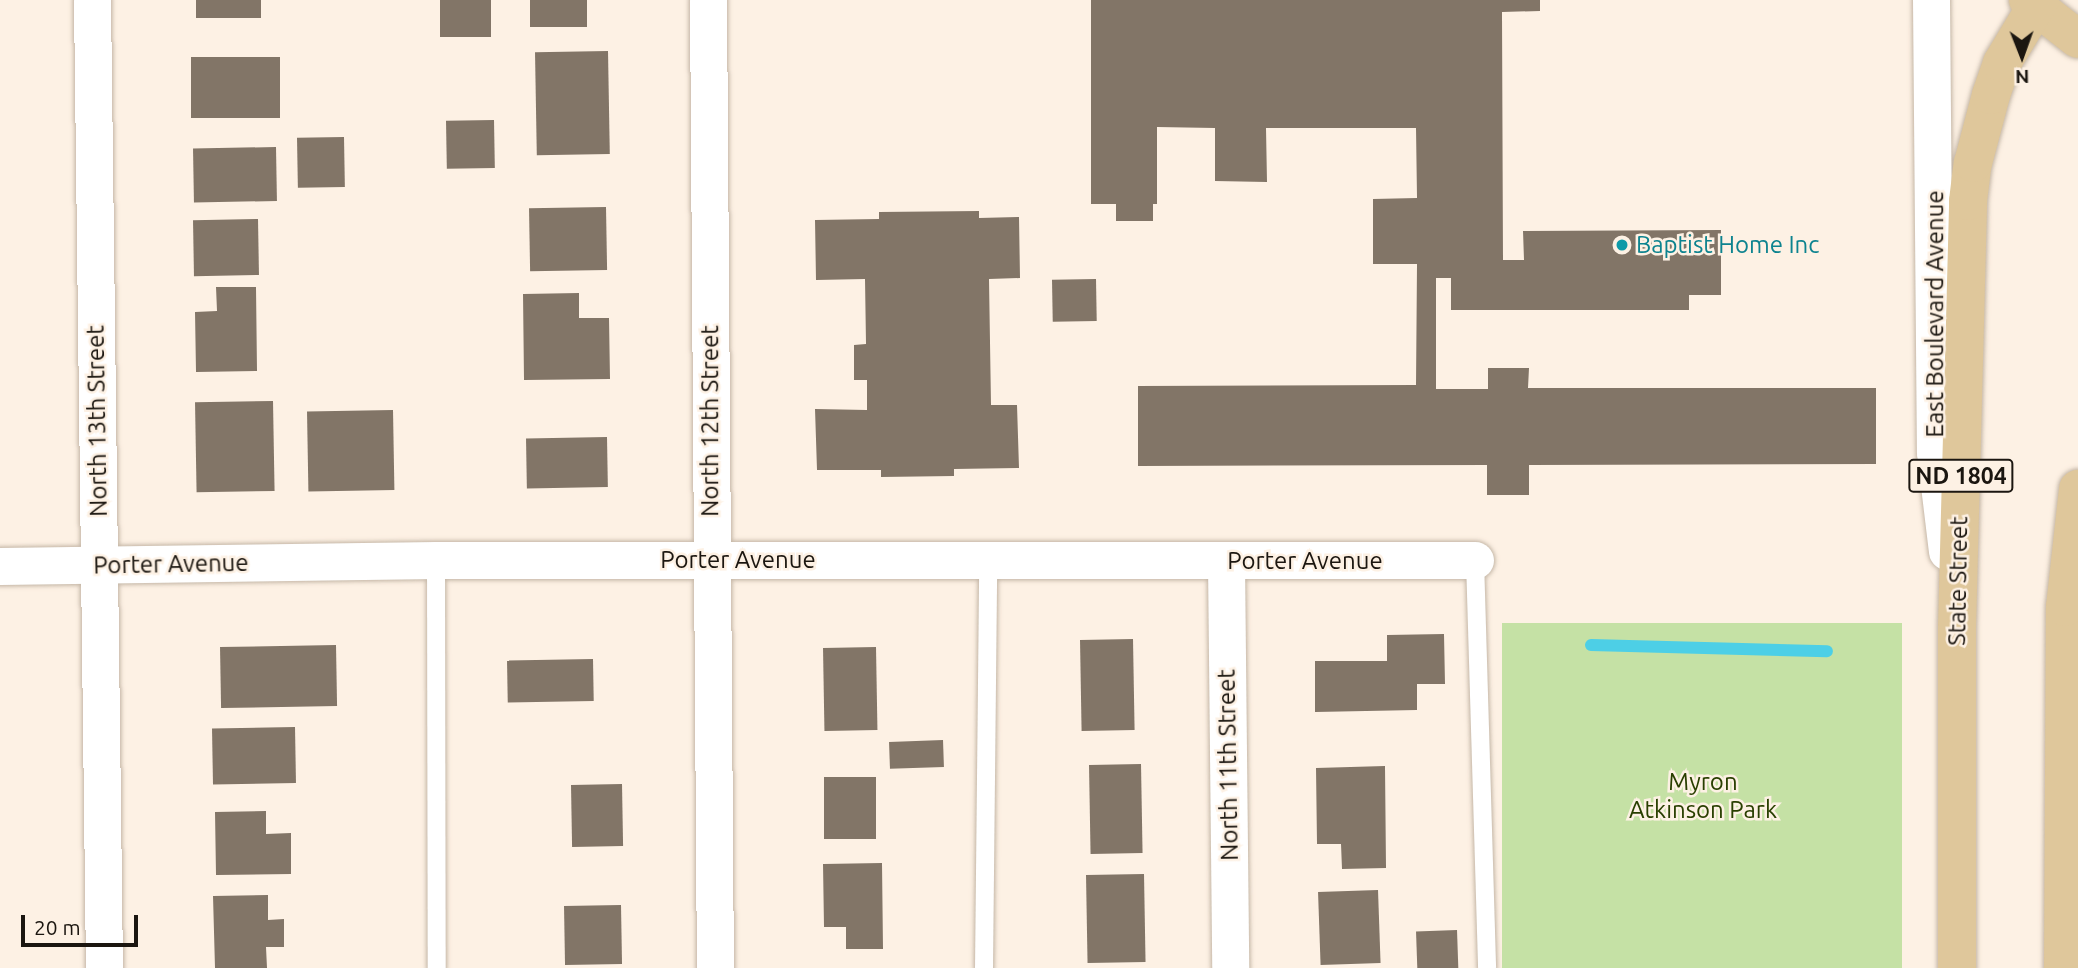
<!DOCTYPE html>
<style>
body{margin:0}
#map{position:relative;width:2078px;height:968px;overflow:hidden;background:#fdf1e4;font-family:Ubuntu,sans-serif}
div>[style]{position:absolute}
.green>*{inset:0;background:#c5e1a5;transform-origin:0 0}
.stream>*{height:12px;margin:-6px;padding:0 6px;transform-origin:6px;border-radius:6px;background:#4dcfe6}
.building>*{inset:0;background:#827567;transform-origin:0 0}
.roads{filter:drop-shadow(0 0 2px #c5b7a7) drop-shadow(0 0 2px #c5b7a7)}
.lane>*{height:18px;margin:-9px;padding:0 9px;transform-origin:9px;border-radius:9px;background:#fff}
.street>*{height:37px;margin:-18.5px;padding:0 18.5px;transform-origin:18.5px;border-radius:18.5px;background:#fff}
.primary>*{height:38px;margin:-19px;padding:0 19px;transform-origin:19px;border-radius:19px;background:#dfc79b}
.dots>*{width:19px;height:19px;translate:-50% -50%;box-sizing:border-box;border:4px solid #fdf1e4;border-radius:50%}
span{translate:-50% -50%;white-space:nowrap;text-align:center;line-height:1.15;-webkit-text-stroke:5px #fdf1e4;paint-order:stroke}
.shield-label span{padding:2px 5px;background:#fdf1e4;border:2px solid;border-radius:5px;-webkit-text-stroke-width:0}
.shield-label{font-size:23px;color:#1b1610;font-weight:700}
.culture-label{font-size:24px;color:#0d838f}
.left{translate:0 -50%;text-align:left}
.street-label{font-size:24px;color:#1b1610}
.park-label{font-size:24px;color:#293f00}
.north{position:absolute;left:1987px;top:21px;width:70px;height:70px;-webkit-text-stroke:5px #fdf1e4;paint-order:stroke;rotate:179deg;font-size:19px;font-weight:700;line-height:28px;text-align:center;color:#1b1610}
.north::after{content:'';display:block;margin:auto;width:24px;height:32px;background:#1b1610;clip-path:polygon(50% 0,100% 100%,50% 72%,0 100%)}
.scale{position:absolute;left:21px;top:915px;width:117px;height:32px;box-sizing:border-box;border:4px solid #1b1610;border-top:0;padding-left:9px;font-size:21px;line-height:24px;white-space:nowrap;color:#1b1610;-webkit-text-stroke:5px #fdf1e4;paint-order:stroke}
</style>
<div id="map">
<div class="green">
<div style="left:1902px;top:623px;width:345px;height:400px;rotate:90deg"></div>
</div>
<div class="stream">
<div style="left:1591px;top:645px;width:236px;rotate:1.5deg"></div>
</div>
<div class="building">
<div style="left:196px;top:0;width:65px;height:18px"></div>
<div style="left:440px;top:0;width:51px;height:37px"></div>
<div style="left:530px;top:0;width:57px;height:27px"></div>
<div style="clip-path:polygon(1091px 0,1540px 0,1540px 11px,1502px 12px,1503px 260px,1524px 260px,1523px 231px,1721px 230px,1721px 295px,1689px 295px,1689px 310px,1451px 310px,1451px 278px,1436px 278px,1436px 389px,1488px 389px,1488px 368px,1529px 368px,1528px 388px,1876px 388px,1876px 464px,1529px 465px,1529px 495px,1487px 495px,1487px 465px,1138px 466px,1138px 386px,1416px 385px,1417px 264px,1373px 264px,1373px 199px,1417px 198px,1416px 128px,1266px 128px,1267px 182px,1215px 181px,1215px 128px,1157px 127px,1157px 204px,1153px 204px,1153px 221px,1116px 221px,1116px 204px,1091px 204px)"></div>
<div style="left:608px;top:51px;width:103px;height:73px;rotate:89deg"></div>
<div style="left:191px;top:57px;width:89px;height:61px"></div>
<div style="left:494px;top:120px;width:48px;height:48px;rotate:89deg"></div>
<div style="left:344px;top:137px;width:50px;height:47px;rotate:89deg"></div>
<div style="left:276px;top:147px;width:54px;height:83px;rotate:89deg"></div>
<div style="left:606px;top:207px;width:63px;height:77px;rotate:89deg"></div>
<div style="clip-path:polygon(979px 211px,979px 218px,1019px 217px,1020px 278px,989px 279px,991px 405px,1017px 405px,1019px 468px,954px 469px,954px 476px,881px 477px,881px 470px,817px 470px,815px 409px,867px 410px,867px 380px,854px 380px,854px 345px,866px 344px,865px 279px,816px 280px,815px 220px,879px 219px,879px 212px)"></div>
<div style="left:258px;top:219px;width:56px;height:65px;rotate:89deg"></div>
<div style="left:1096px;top:279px;width:42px;height:44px;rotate:89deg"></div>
<div style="clip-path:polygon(216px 287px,256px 287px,257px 371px,196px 372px,195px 312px,217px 311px)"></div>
<div style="clip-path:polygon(579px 293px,579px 318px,609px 318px,610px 379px,524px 380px,523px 294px)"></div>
<div style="left:273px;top:401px;width:90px;height:78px;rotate:89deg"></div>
<div style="left:393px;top:410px;width:80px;height:86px;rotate:89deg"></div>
<div style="left:607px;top:437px;width:50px;height:81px;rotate:89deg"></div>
<div style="clip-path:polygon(1444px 634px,1445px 684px,1417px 684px,1417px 710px,1315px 712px,1315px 661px,1387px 661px,1387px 635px)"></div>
<div style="left:1133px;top:639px;width:91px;height:53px;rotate:89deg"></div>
<div style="left:336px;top:645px;width:61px;height:116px;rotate:89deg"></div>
<div style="left:876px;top:647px;width:83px;height:53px;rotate:89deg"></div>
<div style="left:593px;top:659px;width:42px;height:86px;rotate:89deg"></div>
<div style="left:295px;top:727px;width:56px;height:83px;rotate:89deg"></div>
<div style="left:943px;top:740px;width:27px;height:54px;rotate:88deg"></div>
<div style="left:1141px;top:764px;width:89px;height:52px;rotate:89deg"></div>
<div style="clip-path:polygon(1385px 766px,1386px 868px,1342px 869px,1341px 844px,1317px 844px,1316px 768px)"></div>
<div style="left:824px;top:777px;width:52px;height:62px"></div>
<div style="left:622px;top:784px;width:62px;height:51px;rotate:89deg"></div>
<div style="clip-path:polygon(266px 811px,266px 834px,291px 833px,291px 874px,216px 875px,215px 812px)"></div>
<div style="clip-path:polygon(882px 863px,883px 949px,846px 949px,846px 927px,824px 927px,823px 864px)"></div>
<div style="left:1144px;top:874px;width:88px;height:58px;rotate:89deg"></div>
<div style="left:1378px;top:890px;width:73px;height:60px;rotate:88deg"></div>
<div style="clip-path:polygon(268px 895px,268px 920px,284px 919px,284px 947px,266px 947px,267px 968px,215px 968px,213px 896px)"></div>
<div style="left:621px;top:905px;width:59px;height:57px;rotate:89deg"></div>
<div style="left:1457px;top:930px;width:38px;height:41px;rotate:88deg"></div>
</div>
<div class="roads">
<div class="lane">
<div style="left:436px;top:560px;width:408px;rotate:89.9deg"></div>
<div style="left:1475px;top:560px;width:408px;rotate:88.3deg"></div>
<div style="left:984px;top:968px;width:407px;rotate:-89.4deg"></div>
</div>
<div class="street">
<div style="left:92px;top:0;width:968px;rotate:89.29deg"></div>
<div style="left:708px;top:0;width:968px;rotate:89.59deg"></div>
<div style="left:1931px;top:0;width:452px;rotate:89.5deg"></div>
<div style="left:1935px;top:452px;width:100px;rotate:83.1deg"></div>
<div style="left:1226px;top:561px;width:407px;rotate:89.4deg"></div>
<div style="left:0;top:566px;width:436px;rotate:-0.8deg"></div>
<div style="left:436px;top:560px;width:1039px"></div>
</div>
<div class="primary">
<div style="left:2028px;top:0;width:63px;rotate:38deg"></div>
<div style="left:1957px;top:968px;width:341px;rotate:-90deg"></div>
<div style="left:1957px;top:627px;width:426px;rotate:-88.5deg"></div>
<div style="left:1968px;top:201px;width:38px;rotate:-83deg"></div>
<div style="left:1973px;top:163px;width:70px;rotate:-75.2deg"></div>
<div style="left:1991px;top:95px;width:34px;rotate:-71deg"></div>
<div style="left:2002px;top:63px;width:74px;rotate:-58.9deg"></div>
<div style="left:2063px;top:968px;width:361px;rotate:-89.7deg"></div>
<div style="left:2065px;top:607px;width:119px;rotate:-83.7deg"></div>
</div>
</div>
<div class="dots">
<div style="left:1622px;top:245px;background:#0f9aa8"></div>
</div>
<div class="shield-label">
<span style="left:1961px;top:476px">ND 1804</span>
</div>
<div class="culture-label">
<span class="left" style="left:1636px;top:245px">Baptist Home Inc</span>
</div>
<div class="street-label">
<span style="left:1935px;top:314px;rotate:-90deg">East Boulevard Avenue</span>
<span style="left:97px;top:421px;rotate:-91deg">North 13th Street</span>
<span style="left:710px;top:421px;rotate:-90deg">North 12th Street</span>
<span style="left:738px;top:560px">Porter Avenue</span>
<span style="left:1305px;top:561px">Porter Avenue</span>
<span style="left:171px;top:564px;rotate:-1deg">Porter Avenue</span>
<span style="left:1958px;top:581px;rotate:-89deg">State Street</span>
<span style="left:1228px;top:765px;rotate:-91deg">North 11th Street</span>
</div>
<div class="park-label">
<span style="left:1703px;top:796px">Myron<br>Atkinson Park</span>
</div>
<div class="north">N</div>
<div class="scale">20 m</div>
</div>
